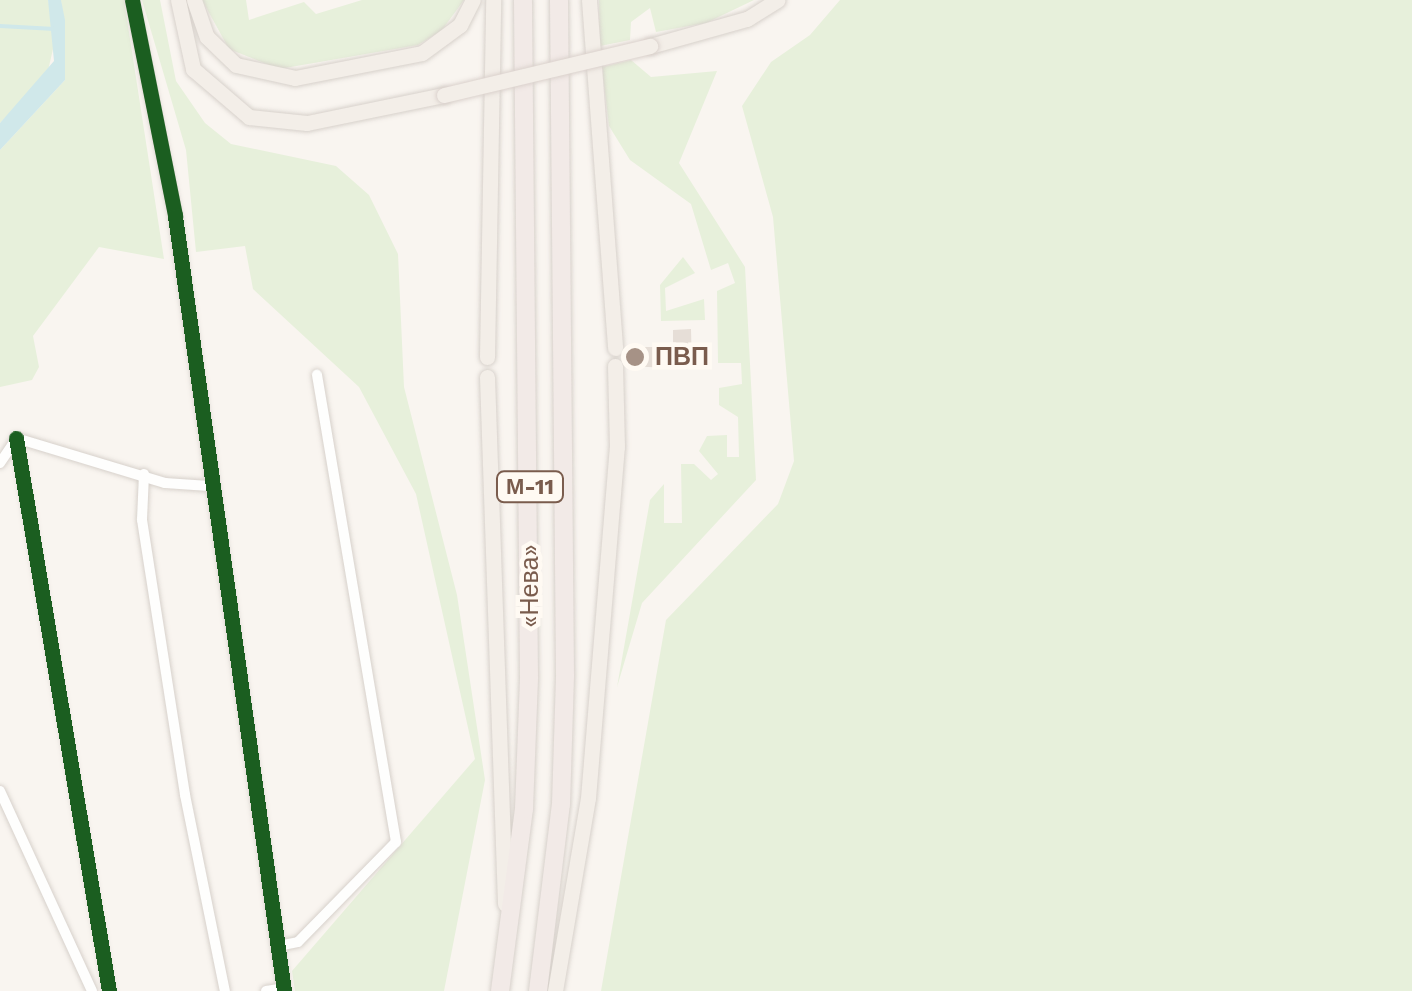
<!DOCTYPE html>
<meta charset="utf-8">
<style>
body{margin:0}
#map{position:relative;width:1412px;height:991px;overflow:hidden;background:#f9f5f0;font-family:"Work Sans",sans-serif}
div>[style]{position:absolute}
.green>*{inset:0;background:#e7f0db}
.water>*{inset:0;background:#d0e8ea}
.stream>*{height:4px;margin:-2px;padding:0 2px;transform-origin:2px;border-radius:2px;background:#d0e8ea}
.building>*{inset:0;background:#e6ded7}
.roads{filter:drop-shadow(0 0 2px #d7d1cb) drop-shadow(0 0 2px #d7d1cb)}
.minor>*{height:10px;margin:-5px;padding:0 5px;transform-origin:5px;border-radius:5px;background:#fefefd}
.tertiary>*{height:12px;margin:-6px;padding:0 6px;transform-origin:6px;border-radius:6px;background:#fefefd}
.primary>*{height:15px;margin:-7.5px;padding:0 7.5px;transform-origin:7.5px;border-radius:7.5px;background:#f3eee8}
.motorway>*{height:18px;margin:-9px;padding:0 9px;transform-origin:9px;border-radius:9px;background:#f2eae7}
.bridges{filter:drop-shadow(0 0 2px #dad1cc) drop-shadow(0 0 2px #dad1cc)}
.primary-bridge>*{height:15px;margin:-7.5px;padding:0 7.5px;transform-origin:7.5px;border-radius:7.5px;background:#f3eee8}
.cycleway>*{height:15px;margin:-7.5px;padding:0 7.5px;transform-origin:7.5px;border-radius:7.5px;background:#1b5e20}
.dots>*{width:28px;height:28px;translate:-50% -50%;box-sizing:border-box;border:5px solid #fffaf3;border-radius:50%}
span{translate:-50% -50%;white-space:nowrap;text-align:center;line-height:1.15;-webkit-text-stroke:9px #fffaf3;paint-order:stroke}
.shield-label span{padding:2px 8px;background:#fffaf3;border:2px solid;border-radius:8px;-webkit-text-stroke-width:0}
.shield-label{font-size:22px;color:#7a5c4d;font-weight:700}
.poi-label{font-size:25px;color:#7a5c4d;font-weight:700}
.left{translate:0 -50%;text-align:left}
.street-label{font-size:25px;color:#7a5c4d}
</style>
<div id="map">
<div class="green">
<div style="clip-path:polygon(0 0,48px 0,56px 36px,47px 75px,0 123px)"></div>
<div style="clip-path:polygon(61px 0,124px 0,164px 259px,99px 247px,33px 336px,39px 367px,32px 380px,0 387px,0 150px,65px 80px)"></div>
<div style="clip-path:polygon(142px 0,160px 0,176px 81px,205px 123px,231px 144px,336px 166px,369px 195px,398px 254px,404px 387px,457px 595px,485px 780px,444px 991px,295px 991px,292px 971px,475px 759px,416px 494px,359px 387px,253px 289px,245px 246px,196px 252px,186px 150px)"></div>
<div style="clip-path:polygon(202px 0,246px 0,249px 20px,304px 2px,316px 14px,362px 0,464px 0,442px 30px,418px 45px,279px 69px,229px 49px)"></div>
<div style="clip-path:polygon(599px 0,754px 0,706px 23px,656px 32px,650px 8px,631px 22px,630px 40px,600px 46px)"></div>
<div style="clip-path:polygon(840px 0,1412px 0,1412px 991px,601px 991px,666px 620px,778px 504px,794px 461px,773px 217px,742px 106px,771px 62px,810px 35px)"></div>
<div style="clip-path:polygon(631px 60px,651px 77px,717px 71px,679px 163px,745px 267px,756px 480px,642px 603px,617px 687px,650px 500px,664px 484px,664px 523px,682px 523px,681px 464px,694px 464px,711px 480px,718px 474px,699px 451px,707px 436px,727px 435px,727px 457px,739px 457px,738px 417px,719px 405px,719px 388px,742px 384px,741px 363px,718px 363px,717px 291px,735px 283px,728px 263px,711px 270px,691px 204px,630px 160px,609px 126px,602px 67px)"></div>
<div style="clip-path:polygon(683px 257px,695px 273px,665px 288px,666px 311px,704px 299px,705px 320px,661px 321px,660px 285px)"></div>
</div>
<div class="water">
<div style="clip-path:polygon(48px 0,61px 0,65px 20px,65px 80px,0 150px,0 123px,54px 61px)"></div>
</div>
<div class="stream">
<div style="left:0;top:26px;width:55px;rotate:3.1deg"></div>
</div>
<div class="building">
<div style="clip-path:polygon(691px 329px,692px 369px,626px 366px,622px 357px,626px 347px,673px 347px,673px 330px)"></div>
</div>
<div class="roads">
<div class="minor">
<div style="left:16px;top:438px;width:561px;rotate:80.45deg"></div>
<div style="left:16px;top:438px;width:156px;rotate:16.8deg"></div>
<div style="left:165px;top:483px;width:44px;rotate:3.9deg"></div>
<div style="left:0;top:463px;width:29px;rotate:-56deg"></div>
<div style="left:144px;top:474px;width:46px;rotate:92.5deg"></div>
<div style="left:142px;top:520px;width:278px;rotate:81.1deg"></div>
<div style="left:185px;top:795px;width:200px;rotate:78.5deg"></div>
<div style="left:0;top:791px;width:220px;rotate:65.3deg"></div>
<div style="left:278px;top:946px;width:20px;rotate:-11deg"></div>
<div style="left:298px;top:942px;width:140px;rotate:-45.6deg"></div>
<div style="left:396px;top:842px;width:474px;rotate:-99.6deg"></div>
<div style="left:266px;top:991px;width:18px;rotate:-9deg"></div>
</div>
<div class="tertiary">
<div style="left:132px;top:0;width:220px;rotate:78.7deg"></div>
<div style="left:175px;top:216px;width:783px;rotate:81.99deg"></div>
</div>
<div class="primary">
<div style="left:178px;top:0;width:71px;rotate:77.7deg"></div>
<div style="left:193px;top:69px;width:74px;rotate:40.6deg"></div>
<div style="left:249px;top:117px;width:58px;rotate:5.9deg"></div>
<div style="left:307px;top:123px;width:140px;rotate:-11.6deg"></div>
<div style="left:194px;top:0;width:39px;rotate:71deg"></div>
<div style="left:207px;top:37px;width:40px;rotate:44deg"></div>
<div style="left:236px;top:65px;width:60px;rotate:12.4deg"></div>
<div style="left:295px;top:78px;width:129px;rotate:-11.1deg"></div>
<div style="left:422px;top:53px;width:47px;rotate:-36.4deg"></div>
<div style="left:460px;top:25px;width:28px;rotate:-63deg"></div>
<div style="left:589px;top:0;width:349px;rotate:85.7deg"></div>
<div style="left:650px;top:46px;width:101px;rotate:-15.6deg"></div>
<div style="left:747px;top:19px;width:36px;rotate:-32deg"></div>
<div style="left:487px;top:357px;width:357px;rotate:-89deg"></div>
<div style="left:487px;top:377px;width:527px;rotate:88.04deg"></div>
<div style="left:555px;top:991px;width:196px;rotate:-80.3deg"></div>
<div style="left:588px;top:798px;width:352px;rotate:-85.3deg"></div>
<div style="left:617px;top:447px;width:81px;rotate:-91.4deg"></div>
</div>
<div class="motorway">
<div style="left:500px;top:991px;width:184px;rotate:-82.5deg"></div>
<div style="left:524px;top:809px;width:132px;rotate:-87.8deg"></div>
<div style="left:529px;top:677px;width:677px;rotate:-90.51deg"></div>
<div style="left:538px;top:991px;width:188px;rotate:-83deg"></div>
<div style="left:561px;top:804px;width:129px;rotate:-88.2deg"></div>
<div style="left:565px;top:675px;width:675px;rotate:-90.51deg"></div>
</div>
</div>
<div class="bridges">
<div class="primary-bridge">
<div style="left:444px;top:95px;width:212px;rotate:-13.4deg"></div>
</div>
</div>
<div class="cycleway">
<div style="left:132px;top:0;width:220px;rotate:78.7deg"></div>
<div style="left:175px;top:216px;width:783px;rotate:81.99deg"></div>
<div style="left:16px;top:438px;width:561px;rotate:80.45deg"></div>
</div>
<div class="dots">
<div style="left:635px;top:357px;background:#a69286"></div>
</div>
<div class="shield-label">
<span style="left:530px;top:487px">М-11</span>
</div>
<div class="poi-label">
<span class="left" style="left:655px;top:357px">ПВП</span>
</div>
<div class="street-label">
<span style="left:530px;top:586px;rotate:-90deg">«Нева»</span>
</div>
</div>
